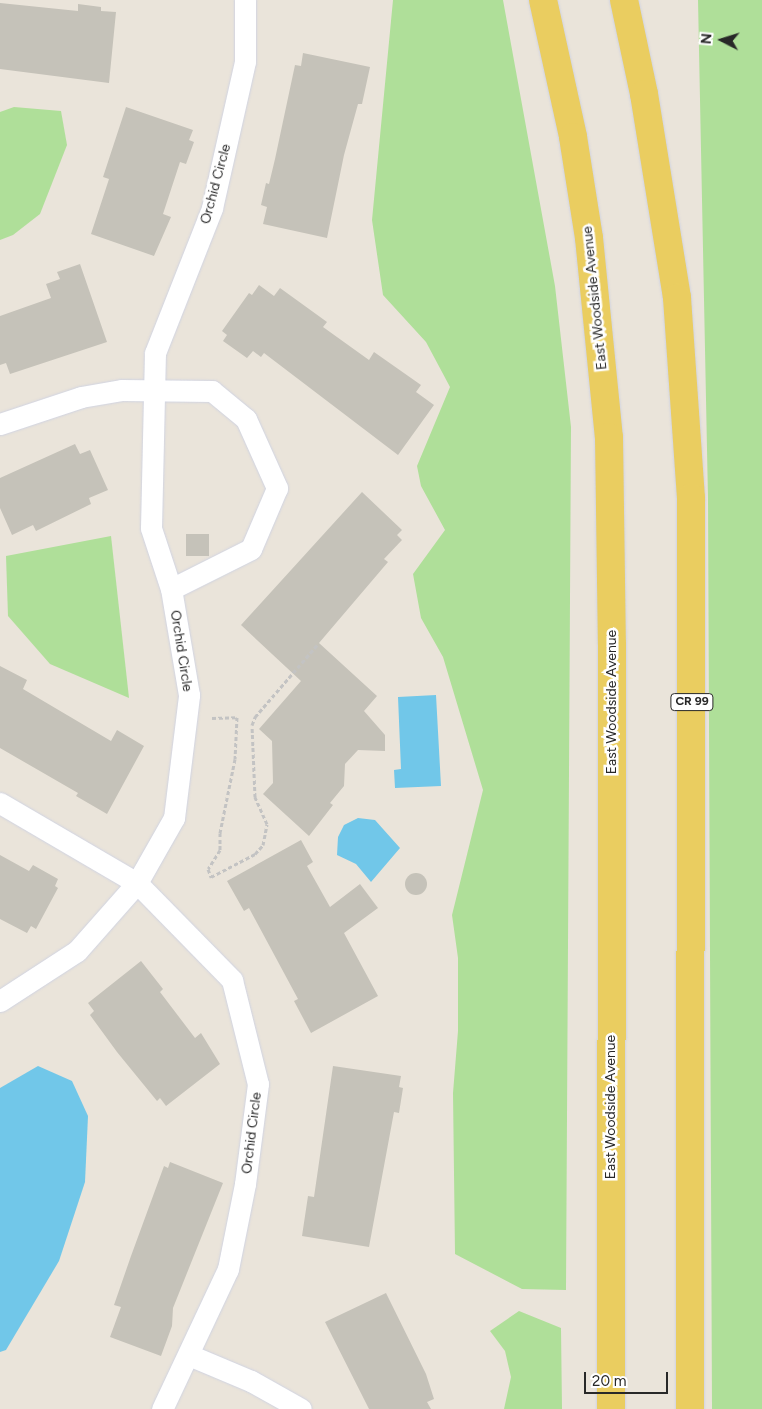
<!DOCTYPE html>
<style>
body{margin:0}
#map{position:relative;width:762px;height:1409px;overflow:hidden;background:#eae4da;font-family:Figtree,sans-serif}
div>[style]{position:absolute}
.green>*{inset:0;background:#afdf99}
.water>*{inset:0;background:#71c7e9}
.building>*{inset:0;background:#c5c2b9;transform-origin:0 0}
.round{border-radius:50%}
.path>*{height:3px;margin-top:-1.5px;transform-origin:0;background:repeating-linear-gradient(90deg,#c3c3c3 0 4px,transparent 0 6.5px)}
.roads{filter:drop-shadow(0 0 1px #d0d3e1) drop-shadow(0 0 1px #d0d3e1)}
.street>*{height:21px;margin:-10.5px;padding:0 10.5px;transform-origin:10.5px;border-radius:10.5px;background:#fff}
.primary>*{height:28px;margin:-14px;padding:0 14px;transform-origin:14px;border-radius:14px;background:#eacd60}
span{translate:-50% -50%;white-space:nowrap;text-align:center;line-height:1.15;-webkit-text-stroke:5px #fff;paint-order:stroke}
.shield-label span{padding:1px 4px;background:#fff;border:1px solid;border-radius:4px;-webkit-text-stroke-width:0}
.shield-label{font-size:12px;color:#282828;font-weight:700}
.street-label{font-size:14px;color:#282828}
.north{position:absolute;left:697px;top:15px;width:50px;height:50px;-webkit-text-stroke:4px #fff;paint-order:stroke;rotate:275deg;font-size:14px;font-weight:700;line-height:20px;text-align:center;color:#282828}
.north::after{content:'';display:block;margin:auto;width:18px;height:22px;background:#282828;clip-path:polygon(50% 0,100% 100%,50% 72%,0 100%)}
.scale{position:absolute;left:584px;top:1372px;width:84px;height:22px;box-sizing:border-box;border:2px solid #282828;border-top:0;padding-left:6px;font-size:15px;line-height:18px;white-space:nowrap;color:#282828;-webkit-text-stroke:4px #fff;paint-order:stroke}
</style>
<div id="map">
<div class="green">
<div style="clip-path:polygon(393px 0,503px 0,555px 286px,571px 427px,566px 1290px,522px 1289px,455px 1254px,453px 1093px,458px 1031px,458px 958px,452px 915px,483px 790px,443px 657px,421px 618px,413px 574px,445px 530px,421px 486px,417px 466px,450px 387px,426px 342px,383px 295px,372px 220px)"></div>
<div style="clip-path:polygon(698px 0,762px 0,762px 1409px,712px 1409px,708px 499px)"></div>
<div style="clip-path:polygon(14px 107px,61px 111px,67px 145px,40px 214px,13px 235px,0 240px,0 112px)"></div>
<div style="clip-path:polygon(111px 536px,129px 698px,50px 664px,8px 616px,6px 556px)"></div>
<div style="clip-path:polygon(519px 1311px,561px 1328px,562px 1409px,504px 1409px,511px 1377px,505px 1351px,490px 1331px)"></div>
</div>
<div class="water">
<div style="clip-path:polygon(436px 695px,441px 786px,395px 788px,394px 770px,401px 769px,398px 697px)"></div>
<div style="clip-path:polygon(358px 818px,375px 820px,400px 848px,371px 882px,356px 864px,337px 855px,338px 837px,344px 825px)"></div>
<div style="clip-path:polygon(38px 1066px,72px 1081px,88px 1116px,85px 1182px,59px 1261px,6px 1350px,0 1352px,0 1088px)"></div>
</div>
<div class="building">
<div style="clip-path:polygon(0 3px,78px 11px,78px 4px,101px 7px,101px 11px,116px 12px,109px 83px,0 69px)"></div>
<div style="clip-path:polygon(303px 53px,370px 67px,362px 104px,358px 104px,344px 155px,327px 238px,263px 224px,267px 207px,261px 205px,266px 183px,269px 184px,275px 159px,295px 65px,301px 66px)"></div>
<div style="clip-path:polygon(126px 107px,193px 130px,189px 140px,194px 142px,186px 164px,180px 162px,163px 214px,171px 217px,154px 256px,91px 234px,109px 179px,103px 177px)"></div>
<div style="clip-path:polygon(80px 264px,107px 342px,10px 374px,6px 363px,0 365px,0 316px,51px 298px,46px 284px,60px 279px,57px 272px)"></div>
<div style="clip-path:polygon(259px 285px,274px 296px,280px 288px,327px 322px,323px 327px,369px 360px,374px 352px,421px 385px,416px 392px,434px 405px,398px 455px,264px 353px,261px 357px,253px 351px,247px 358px,223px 341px,227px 335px,222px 331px,249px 293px,252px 295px)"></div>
<div style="clip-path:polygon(75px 444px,80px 454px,90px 450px,108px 490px,89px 498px,91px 504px,36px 531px,33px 525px,12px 535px,0 508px,0 478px)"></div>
<div style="clip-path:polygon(362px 492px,402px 530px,397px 535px,402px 540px,384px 559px,388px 562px,319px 643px,377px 696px,364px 711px,385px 735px,385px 751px,358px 750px,345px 764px,344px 786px,330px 803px,333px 805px,309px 836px,263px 794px,273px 783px,272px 741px,259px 729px,301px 681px,241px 625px)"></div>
<div style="left:209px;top:534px;width:22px;height:23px;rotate:90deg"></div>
<div style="clip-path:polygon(0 666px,27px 680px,23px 689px,111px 741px,117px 730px,144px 746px,107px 814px,76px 796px,78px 793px,0 748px)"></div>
<div style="clip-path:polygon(301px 840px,313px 862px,307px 866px,330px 907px,360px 884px,378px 908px,344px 933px,378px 996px,311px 1033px,294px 1001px,298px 999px,249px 908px,244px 911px,227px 881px)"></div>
<div style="clip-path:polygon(0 855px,29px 871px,33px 865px,58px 879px,55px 886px,58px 888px,36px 929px,31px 926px,27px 933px,0 919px)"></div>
<div class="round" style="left:405px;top:873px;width:22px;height:22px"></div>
<div style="clip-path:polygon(141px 961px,163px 989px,160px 992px,195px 1038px,201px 1033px,220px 1064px,166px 1106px,160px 1098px,157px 1101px,117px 1052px,90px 1015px,94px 1011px,88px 1003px)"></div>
<div style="clip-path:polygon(333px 1066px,401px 1076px,399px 1087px,403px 1088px,399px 1113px,394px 1112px,369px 1247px,302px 1236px,308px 1196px,314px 1197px)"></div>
<div style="clip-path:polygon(170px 1162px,223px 1183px,173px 1308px,172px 1326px,161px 1356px,110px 1337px,121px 1307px,114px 1305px,131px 1256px,164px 1166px,168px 1168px)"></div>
<div style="clip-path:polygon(386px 1293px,426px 1374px,434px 1399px,427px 1402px,431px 1409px,369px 1409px,325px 1322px)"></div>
</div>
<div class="path">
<div style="left:212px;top:718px;width:25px;rotate:-2deg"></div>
<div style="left:237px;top:717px;width:42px;rotate:92.7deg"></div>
<div style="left:235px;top:759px;width:76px;rotate:101.5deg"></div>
<div style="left:220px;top:833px;width:17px;rotate:90deg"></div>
<div style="left:220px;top:850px;width:22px;rotate:122deg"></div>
<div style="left:208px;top:869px;width:9px;rotate:69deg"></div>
<div style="left:211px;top:877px;width:50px;rotate:-27.6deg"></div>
<div style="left:255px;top:854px;width:12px;rotate:-48deg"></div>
<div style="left:263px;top:845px;width:21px;rotate:-79deg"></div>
<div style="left:267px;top:824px;width:30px;rotate:-114deg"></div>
<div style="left:255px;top:797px;width:72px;rotate:-92.4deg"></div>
<div style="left:252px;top:725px;width:9px;rotate:-69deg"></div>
<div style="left:255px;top:717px;width:96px;rotate:-49.2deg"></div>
</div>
<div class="roads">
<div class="street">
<div style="left:0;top:424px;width:85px;rotate:-18.4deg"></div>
<div style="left:81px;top:397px;width:42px;rotate:-9.7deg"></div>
<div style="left:122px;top:390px;width:90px;rotate:0.6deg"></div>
<div style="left:212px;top:391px;width:44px;rotate:39.5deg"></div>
<div style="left:246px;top:419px;width:76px;rotate:65.8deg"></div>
<div style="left:277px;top:488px;width:66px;rotate:113.1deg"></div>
<div style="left:251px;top:549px;width:89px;rotate:153.4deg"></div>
<div style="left:0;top:803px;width:159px;rotate:30.3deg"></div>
<div style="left:137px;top:883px;width:136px;rotate:45.6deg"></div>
<div style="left:232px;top:980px;width:107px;rotate:76deg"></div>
<div style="left:258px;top:1084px;width:101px;rotate:97.4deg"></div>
<div style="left:245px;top:1184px;width:87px;rotate:101.3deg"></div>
<div style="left:228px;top:1269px;width:155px;rotate:115.2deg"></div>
<div style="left:0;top:1001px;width:92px;rotate:-33deg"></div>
<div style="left:77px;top:951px;width:91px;rotate:-48.6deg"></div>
<div style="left:137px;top:883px;width:75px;rotate:-60.4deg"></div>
<div style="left:174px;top:818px;width:124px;rotate:-83deg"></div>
<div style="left:189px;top:695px;width:108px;rotate:-99.6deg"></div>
<div style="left:171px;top:589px;width:64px;rotate:-108.2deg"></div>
<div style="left:151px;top:528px;width:175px;rotate:-88.7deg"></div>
<div style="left:155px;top:353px;width:156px;rotate:-68.5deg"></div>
<div style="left:212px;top:208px;width:151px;rotate:-77.3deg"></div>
<div style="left:245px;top:61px;width:61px;rotate:-90deg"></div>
<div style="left:189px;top:1355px;width:67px;rotate:22.8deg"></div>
<div style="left:251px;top:1381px;width:57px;rotate:29.2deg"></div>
</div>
<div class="primary">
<div style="left:543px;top:0;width:140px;rotate:77.6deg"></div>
<div style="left:573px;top:137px;width:102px;rotate:81deg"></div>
<div style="left:589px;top:238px;width:200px;rotate:84.3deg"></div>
<div style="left:609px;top:437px;width:207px;rotate:89.2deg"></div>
<div style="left:612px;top:644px;width:765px;rotate:90.07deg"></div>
<div style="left:624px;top:0;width:96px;rotate:78deg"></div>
<div style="left:644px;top:94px;width:207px;rotate:80.8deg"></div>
<div style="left:677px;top:298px;width:200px;rotate:86deg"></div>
<div style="left:691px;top:498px;width:911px;rotate:90.06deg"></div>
</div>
</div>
<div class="shield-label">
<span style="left:692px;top:702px">CR 99</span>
</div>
<div class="street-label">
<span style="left:216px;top:184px;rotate:-75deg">Orchid Circle</span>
<span style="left:595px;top:298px;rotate:-96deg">East Woodside Avenue</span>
<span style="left:181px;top:651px;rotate:81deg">Orchid Circle</span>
<span style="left:612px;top:702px;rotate:-90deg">East Woodside Avenue</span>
<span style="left:611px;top:1107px;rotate:-90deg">East Woodside Avenue</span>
<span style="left:252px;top:1133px;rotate:-83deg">Orchid Circle</span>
</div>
<div class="north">N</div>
<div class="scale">20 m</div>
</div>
